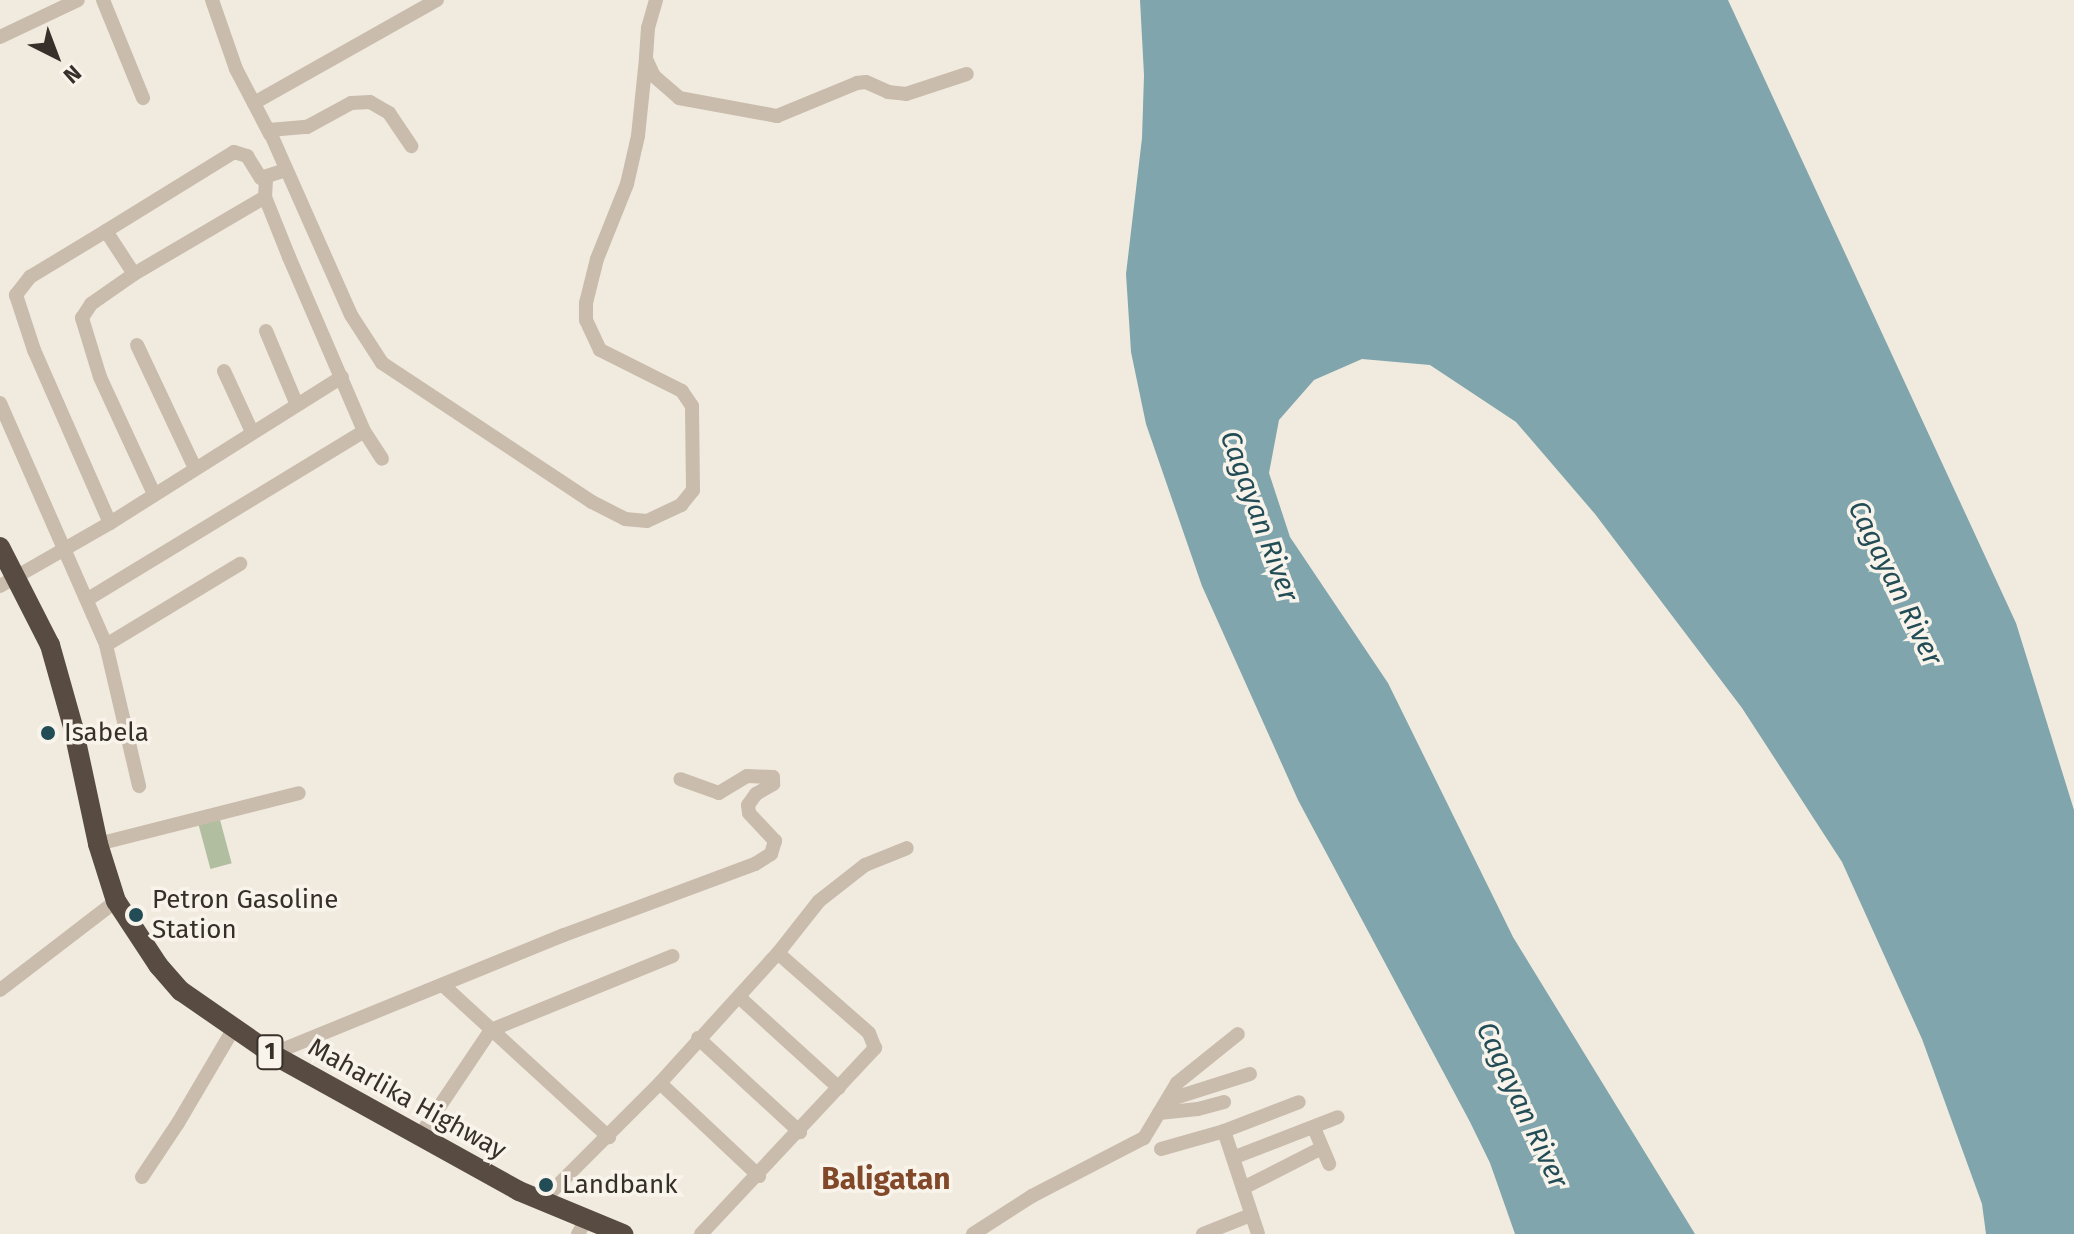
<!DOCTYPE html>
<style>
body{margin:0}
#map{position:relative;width:2074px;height:1234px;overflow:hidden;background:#f1ebdf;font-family:"Fira Sans",sans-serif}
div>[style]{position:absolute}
.green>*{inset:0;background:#b1bfa0;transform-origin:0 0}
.water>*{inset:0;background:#80a5ac}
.minor>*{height:14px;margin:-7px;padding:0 7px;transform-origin:7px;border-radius:7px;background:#c9bcac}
.highway>*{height:20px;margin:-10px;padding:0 10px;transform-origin:10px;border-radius:10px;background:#574b42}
.dots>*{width:22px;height:22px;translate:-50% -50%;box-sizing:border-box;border:4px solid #f9f4eb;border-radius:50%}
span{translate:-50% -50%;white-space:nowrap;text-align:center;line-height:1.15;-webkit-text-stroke:7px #f9f4eb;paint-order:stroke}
.shield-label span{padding:2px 6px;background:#f9f4eb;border:2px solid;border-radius:6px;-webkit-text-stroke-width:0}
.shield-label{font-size:24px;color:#37302a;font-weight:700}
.poi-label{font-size:26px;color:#37302a}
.left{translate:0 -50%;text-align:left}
.street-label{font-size:26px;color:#37302a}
.water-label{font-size:28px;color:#224c56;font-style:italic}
.quarter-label{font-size:30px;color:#814829;font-weight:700}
.north{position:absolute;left:16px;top:16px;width:80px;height:80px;-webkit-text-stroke:6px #f9f4eb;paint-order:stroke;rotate:138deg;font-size:22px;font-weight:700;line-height:32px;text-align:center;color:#37302a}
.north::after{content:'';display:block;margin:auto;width:28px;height:36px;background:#37302a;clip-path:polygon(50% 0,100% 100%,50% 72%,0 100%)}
</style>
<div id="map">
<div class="green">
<div style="left:219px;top:816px;width:49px;height:22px;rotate:75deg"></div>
</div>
<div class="water">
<div style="clip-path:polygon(1140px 0,1728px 0,2016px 623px,2074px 810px,2074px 1234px,1986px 1234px,1982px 1204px,1922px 1039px,1842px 862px,1742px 708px,1595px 514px,1516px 422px,1430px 365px,1362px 359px,1314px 380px,1279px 420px,1269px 473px,1290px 537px,1388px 683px,1513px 937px,1695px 1234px,1515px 1234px,1490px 1163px,1470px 1122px,1298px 800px,1202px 586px,1146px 424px,1131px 352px,1126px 274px,1142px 138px,1144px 75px)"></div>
</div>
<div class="minor">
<div style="left:103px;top:0;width:106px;rotate:67.8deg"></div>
<div style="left:212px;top:0;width:73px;rotate:70.8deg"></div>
<div style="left:236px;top:69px;width:73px;rotate:62.4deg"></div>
<div style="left:270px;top:134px;width:4px;rotate:-104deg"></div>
<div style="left:269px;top:130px;width:38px;rotate:-5deg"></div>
<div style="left:307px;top:127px;width:50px;rotate:-28.6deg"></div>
<div style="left:351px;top:103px;width:19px;rotate:-3deg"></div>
<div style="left:370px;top:102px;width:22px;rotate:30deg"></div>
<div style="left:389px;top:113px;width:40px;rotate:56deg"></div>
<div style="left:656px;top:0;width:29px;rotate:106deg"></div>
<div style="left:648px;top:28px;width:31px;rotate:94deg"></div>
<div style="left:646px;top:59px;width:19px;rotate:65deg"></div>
<div style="left:654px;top:76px;width:33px;rotate:41deg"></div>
<div style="left:679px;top:98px;width:100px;rotate:10.4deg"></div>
<div style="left:777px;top:116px;width:87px;rotate:-22.4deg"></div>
<div style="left:857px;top:83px;width:9px;rotate:-6deg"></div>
<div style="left:866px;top:82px;width:24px;rotate:24deg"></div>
<div style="left:888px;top:92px;width:18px;rotate:6deg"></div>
<div style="left:906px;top:94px;width:64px;rotate:-18.2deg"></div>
<div style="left:0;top:37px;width:86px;rotate:-25.4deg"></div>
<div style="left:254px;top:103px;width:210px;rotate:-29.4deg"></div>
<div style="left:269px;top:130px;width:202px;rotate:66.1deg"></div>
<div style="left:351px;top:315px;width:57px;rotate:57.1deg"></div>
<div style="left:382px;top:363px;width:252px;rotate:33.5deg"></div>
<div style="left:592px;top:502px;width:37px;rotate:27deg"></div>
<div style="left:625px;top:519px;width:22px;rotate:5deg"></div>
<div style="left:647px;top:521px;width:38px;rotate:-25deg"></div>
<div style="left:681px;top:505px;width:19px;rotate:-51deg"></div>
<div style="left:693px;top:490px;width:84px;rotate:-90.7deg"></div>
<div style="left:692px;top:406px;width:18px;rotate:-124deg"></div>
<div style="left:682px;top:391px;width:92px;rotate:-153.4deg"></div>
<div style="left:600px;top:350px;width:33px;rotate:-115deg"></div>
<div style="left:586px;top:320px;width:17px;rotate:-90deg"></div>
<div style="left:586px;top:303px;width:45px;rotate:-76deg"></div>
<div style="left:597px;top:259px;width:81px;rotate:-68.2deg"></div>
<div style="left:627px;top:184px;width:49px;rotate:-77.1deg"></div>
<div style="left:638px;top:136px;width:77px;rotate:-84.1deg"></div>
<div style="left:266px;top:179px;width:18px;rotate:93deg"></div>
<div style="left:265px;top:197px;width:65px;rotate:68.2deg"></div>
<div style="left:289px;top:257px;width:189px;rotate:66.7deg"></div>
<div style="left:364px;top:431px;width:33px;rotate:57deg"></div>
<div style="left:106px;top:231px;width:89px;rotate:148.8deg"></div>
<div style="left:30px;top:277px;width:23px;rotate:128deg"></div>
<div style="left:16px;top:295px;width:58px;rotate:71.9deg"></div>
<div style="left:34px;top:350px;width:189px;rotate:66.3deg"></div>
<div style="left:134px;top:274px;width:152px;rotate:-30.4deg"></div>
<div style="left:266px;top:331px;width:80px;rotate:67.3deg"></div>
<div style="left:137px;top:345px;width:136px;rotate:64.8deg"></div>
<div style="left:224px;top:371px;width:67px;rotate:65.3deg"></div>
<div style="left:0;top:403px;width:264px;rotate:66.3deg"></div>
<div style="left:106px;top:645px;width:145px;rotate:76.8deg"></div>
<div style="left:154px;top:494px;width:129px;rotate:-114.8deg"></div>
<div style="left:100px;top:377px;width:62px;rotate:-107deg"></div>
<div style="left:82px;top:318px;width:17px;rotate:-57deg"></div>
<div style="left:91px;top:304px;width:52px;rotate:-34.9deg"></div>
<div style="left:134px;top:274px;width:51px;rotate:-123.1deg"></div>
<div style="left:106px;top:231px;width:150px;rotate:-31.7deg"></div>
<div style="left:234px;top:152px;width:14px;rotate:17deg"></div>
<div style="left:247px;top:156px;width:26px;rotate:58deg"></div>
<div style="left:261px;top:178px;width:25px;rotate:-18deg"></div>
<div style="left:0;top:586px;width:127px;rotate:-29.8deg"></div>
<div style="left:110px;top:523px;width:274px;rotate:-32.2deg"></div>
<div style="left:88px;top:599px;width:323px;rotate:-31.3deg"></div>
<div style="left:106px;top:645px;width:157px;rotate:-31.2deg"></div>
<div style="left:98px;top:844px;width:207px;rotate:-14.2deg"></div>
<div style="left:444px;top:986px;width:224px;rotate:42.5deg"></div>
<div style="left:0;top:990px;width:146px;rotate:-37.5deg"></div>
<div style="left:739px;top:997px;width:135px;rotate:42.3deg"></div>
<div style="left:698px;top:1038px;width:139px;rotate:42.7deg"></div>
<div style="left:272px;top:1054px;width:315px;rotate:-22.2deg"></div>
<div style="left:564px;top:935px;width:204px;rotate:-20.4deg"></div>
<div style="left:755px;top:864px;width:19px;rotate:-32deg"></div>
<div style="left:771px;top:854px;width:14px;rotate:-73deg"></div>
<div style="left:775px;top:841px;width:38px;rotate:-133deg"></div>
<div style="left:749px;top:813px;width:8px;rotate:-97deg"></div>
<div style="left:748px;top:805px;width:14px;rotate:-54deg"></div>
<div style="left:756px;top:794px;width:20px;rotate:-30deg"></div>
<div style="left:773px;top:784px;width:7px;rotate:-90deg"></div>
<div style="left:773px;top:777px;width:26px;rotate:-178deg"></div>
<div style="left:747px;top:776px;width:33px;rotate:149deg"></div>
<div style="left:719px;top:793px;width:41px;rotate:-160.3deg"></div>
<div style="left:660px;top:1083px;width:136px;rotate:43.2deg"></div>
<div style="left:1168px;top:1100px;width:86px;rotate:-17.6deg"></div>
<div style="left:1159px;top:1113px;width:39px;rotate:-6deg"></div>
<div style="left:1198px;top:1109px;width:27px;rotate:-15deg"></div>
<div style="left:1314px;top:1128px;width:39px;rotate:67deg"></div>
<div style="left:1224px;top:1131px;width:108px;rotate:71.7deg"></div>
<div style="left:419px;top:1137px;width:129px;rotate:-56.1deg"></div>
<div style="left:491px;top:1030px;width:196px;rotate:-22.2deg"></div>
<div style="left:1161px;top:1149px;width:66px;rotate:-15.9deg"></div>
<div style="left:1224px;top:1131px;width:80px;rotate:-21.1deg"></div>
<div style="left:1235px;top:1157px;width:110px;rotate:-21.2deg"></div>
<div style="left:142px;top:1177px;width:65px;rotate:-56.3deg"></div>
<div style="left:178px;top:1123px;width:110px;rotate:-59.5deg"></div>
<div style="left:1245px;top:1187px;width:86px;rotate:-26.9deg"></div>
<div style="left:542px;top:1201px;width:167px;rotate:-45deg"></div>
<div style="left:660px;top:1083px;width:176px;rotate:-47.8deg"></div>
<div style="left:778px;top:953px;width:66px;rotate:-51.7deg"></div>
<div style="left:819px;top:901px;width:58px;rotate:-38deg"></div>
<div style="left:865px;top:865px;width:45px;rotate:-22deg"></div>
<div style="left:578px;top:1234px;width:16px;rotate:-60deg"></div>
<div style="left:701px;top:1234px;width:255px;rotate:-46.9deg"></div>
<div style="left:875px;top:1048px;width:16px;rotate:-112deg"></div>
<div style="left:869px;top:1033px;width:121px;rotate:-138.7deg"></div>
<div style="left:973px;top:1234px;width:70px;rotate:-32.8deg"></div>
<div style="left:1032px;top:1196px;width:126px;rotate:-27.4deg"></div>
<div style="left:1144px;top:1138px;width:64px;rotate:-59deg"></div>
<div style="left:1177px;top:1083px;width:78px;rotate:-38.8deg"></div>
<div style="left:1203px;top:1234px;width:52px;rotate:-21.6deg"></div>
</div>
<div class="highway">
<div style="left:0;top:547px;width:110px;rotate:63deg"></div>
<div style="left:50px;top:645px;width:85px;rotate:74.3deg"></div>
<div style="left:73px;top:727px;width:120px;rotate:77.9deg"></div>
<div style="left:98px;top:844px;width:60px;rotate:72.5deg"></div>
<div style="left:116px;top:901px;width:77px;rotate:56.7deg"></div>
<div style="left:158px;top:965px;width:35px;rotate:49deg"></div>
<div style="left:181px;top:991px;width:111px;rotate:34.7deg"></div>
<div style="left:272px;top:1054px;width:282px;rotate:29deg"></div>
<div style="left:519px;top:1191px;width:113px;rotate:22.5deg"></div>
</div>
<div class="dots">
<div style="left:48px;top:733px;background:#224c56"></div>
<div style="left:136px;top:915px;background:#224c56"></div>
<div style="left:546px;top:1185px;background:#224c56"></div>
</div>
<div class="shield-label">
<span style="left:270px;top:1052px">1</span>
</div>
<div class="poi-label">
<span class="left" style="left:64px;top:733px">Isabela</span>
<span class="left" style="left:152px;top:915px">Petron Gasoline<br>Station</span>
<span class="left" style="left:562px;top:1185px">Landbank</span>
</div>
<div class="street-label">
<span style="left:407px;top:1099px;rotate:29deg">Maharlika Highway</span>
</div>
<div class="water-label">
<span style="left:1259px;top:516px;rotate:70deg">Cagayan River</span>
<span style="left:1895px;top:583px;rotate:64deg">Cagayan River</span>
<span style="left:1522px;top:1105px;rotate:65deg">Cagayan River</span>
</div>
<div class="quarter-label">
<span style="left:886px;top:1179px">Baligatan</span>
</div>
<div class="north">N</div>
</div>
